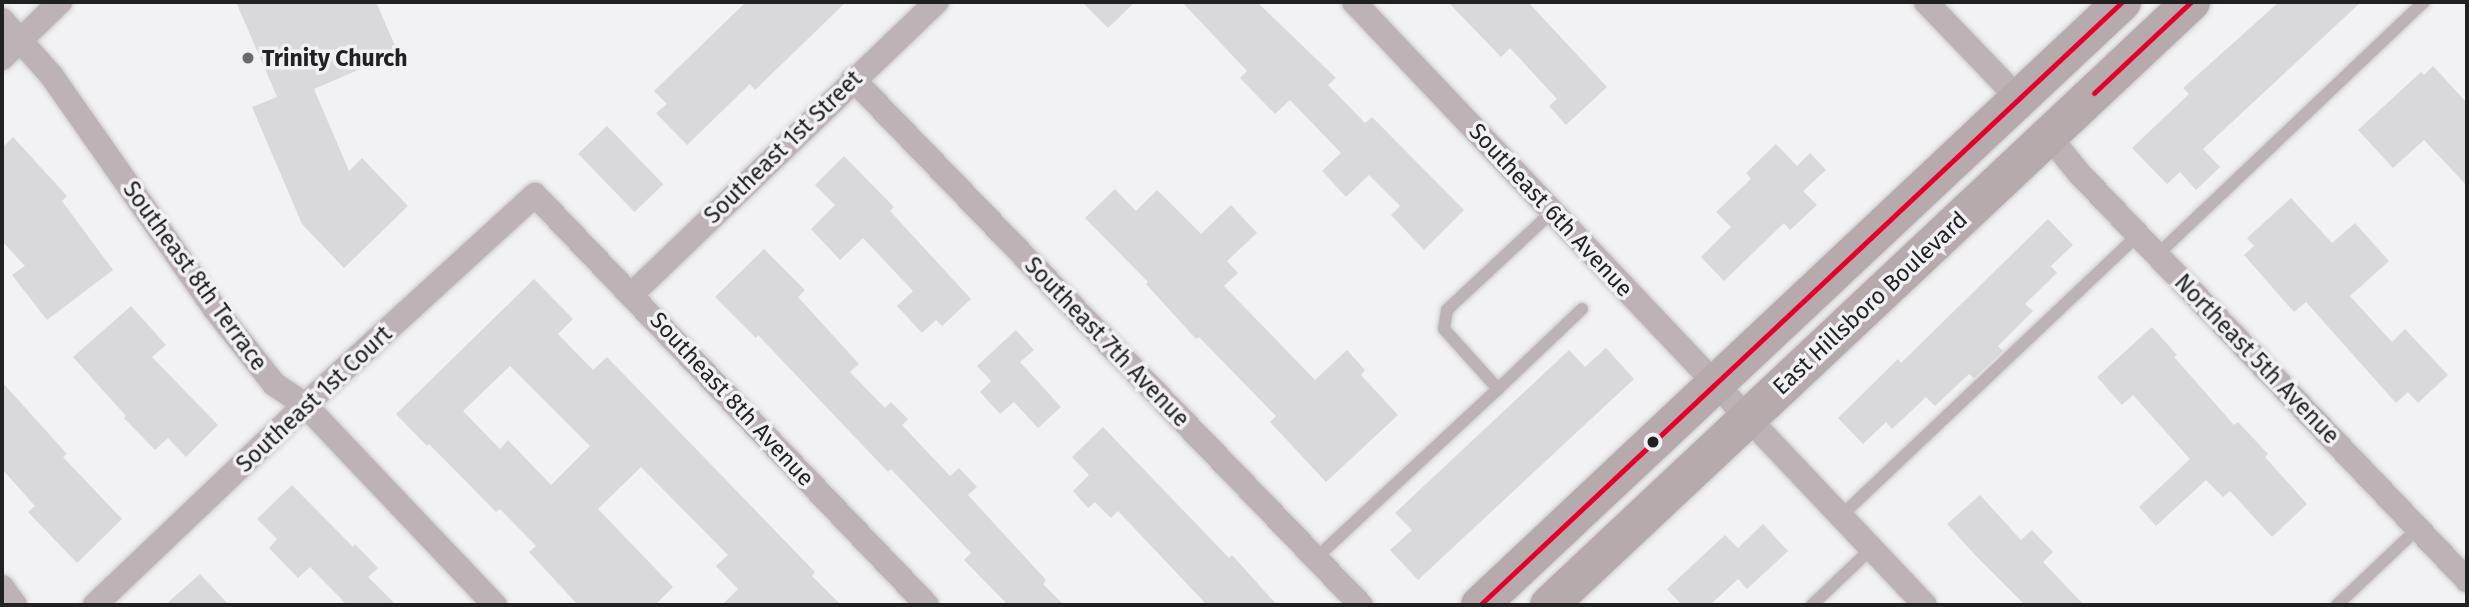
<!DOCTYPE html>
<style>
body{margin:0}
#map{position:relative;width:2469px;height:607px;overflow:hidden;background:#f2f1f3;font-family:"Fira Sans",sans-serif}
div>[style]{position:absolute}
.building>*{inset:0;background:#d9d8da;transform-origin:0 0}
.roads{filter:drop-shadow(0 0 2px #cccccd) drop-shadow(0 0 2px #cccccd)}
.service>*{height:12px;margin:-6px;padding:0 6px;transform-origin:6px;border-radius:6px;background:#bdb2b6}
.minor>*{height:24px;margin:-12px;padding:0 12px;transform-origin:12px;border-radius:12px;background:#bdb2b6}
.primary>*{height:38px;margin:-19px;padding:0 19px;transform-origin:19px;border-radius:19px;background:#b6aaad}
.bus-1>*{height:5px;margin:-2.5px;padding:0 2.5px;transform-origin:2.5px;border-radius:2.5px;background:#e4002b}
.dots>*{width:19px;height:19px;translate:-50% -50%;box-sizing:border-box;border:4px solid #f1f0f4;border-radius:50%}
span{translate:-50% -50%;white-space:nowrap;text-align:center;line-height:1.15;-webkit-text-stroke:7px #f1f0f4;paint-order:stroke}
.poi-label{font-size:23px;color:#212122;font-weight:700}
.left{translate:0 -50%;text-align:left}
.street-label{font-size:23px;color:#212122}
.frame{position:absolute;inset:0;border:4px solid #212122;pointer-events:none}
</style>
<div id="map">
<div class="building">
<div style="clip-path:polygon(236px 2px,376px 2px,396px 48px,376px 57px,379px 61px,314px 89px,349px 171px,362px 158px,408px 206px,344px 268px,302px 224px,252px 107px,277px 97px)"></div>
<div style="clip-path:polygon(746px 2px,846px 2px,755px 90px,750px 84px,687px 145px,656px 113px,667px 104px,654px 91px)"></div>
<div style="clip-path:polygon(1082px 2px,1135px 2px,1108px 28px)"></div>
<div style="clip-path:polygon(1182px 2px,1257px 2px,1336px 78px,1328px 85px,1365px 123px,1372px 117px,1464px 210px,1424px 250px,1391px 215px,1400px 206px,1369px 175px,1346px 197px,1322px 171px,1341px 153px,1290px 100px,1275px 114px,1240px 78px,1247px 71px)"></div>
<div style="clip-path:polygon(1448px 2px,1528px 2px,1607px 87px,1566px 125px,1549px 106px,1557px 99px,1510px 48px,1501px 57px)"></div>
<div style="clip-path:polygon(2279px 2px,2361px 2px,2203px 149px,2220px 167px,2196px 190px,2180px 172px,2167px 184px,2132px 148px,2189px 94px,2183px 88px)"></div>
<div style="clip-path:polygon(2433px 66px,2467px 103px,2467px 186px,2424px 140px,2393px 168px,2358px 130px,2421px 72px,2424px 75px)"></div>
<div style="left:607px;top:126px;width:81px;height:40px;rotate:46deg"></div>
<div style="clip-path:polygon(13px 137px,67px 196px,62px 201px,113px 270px,47px 320px,12px 275px,25px 266px,2px 241px,2px 148px)"></div>
<div style="clip-path:polygon(1776px 144px,1797px 166px,1810px 153px,1826px 170px,1803px 191px,1817px 205px,1790px 230px,1784px 223px,1724px 281px,1701px 257px,1731px 227px,1716px 212px,1751px 179px,1746px 173px)"></div>
<div style="clip-path:polygon(844px 156px,894px 207px,890px 211px,971px 299px,942px 326px,936px 320px,922px 333px,897px 306px,913px 291px,863px 238px,840px 260px,811px 229px,835px 205px,815px 185px)"></div>
<div style="clip-path:polygon(1115px 189px,1136px 211px,1157px 190px,1201px 234px,1231px 205px,1257px 233px,1227px 261px,1238px 273px,1224px 286px,1315px 380px,1347px 350px,1365px 370px,1361px 375px,1398px 415px,1326px 482px,1270px 422px,1276px 416px,1199px 337px,1196px 339px,1146px 284px,1148px 282px,1085px 218px)"></div>
<div style="clip-path:polygon(2291px 198px,2332px 243px,2355px 223px,2389px 261px,2350px 296px,2392px 342px,2405px 329px,2448px 375px,2418px 403px,2408px 392px,2396px 403px,2306px 302px,2294px 312px,2244px 255px,2254px 246px,2247px 238px)"></div>
<div style="clip-path:polygon(2048px 219px,2073px 245px,2051px 266px,2057px 273px,2025px 304px,2033px 311px,1998px 346px,2003px 351px,1974px 378px,1969px 374px,1935px 406px,1926px 397px,1892px 429px,1886px 422px,1863px 444px,1838px 418px,1898px 359px,1901px 363px)"></div>
<div style="clip-path:polygon(764px 249px,805px 290px,798px 297px,859px 364px,850px 372px,885px 408px,891px 402px,908px 419px,902px 425px,950px 476px,959px 468px,977px 487px,968px 495px,1046px 580px,1043px 584px,1064px 605px,1008px 605px,964px 560px,971px 553px,891px 469px,888px 472px,758px 335px,756px 338px,715px 297px)"></div>
<div style="clip-path:polygon(evenodd,534px 279px,573px 319px,558px 334px,593px 370px,607px 357px,815px 572px,812px 576px,841px 605px,722px 605px,738px 589px,716px 566px,728px 555px,641px 467px,598px 509px,673px 587px,655px 605px,578px 605px,529px 552px,536px 546px,500px 509px,496px 512px,429px 444px,427px 446px,396px 414px,534px 279px,510px 366px,590px 446px,551px 485px,508px 440px,500px 449px,463px 411px,510px 366px)"></div>
<div style="clip-path:polygon(131px 306px,166px 345px,152px 357px,218px 425px,186px 457px,168px 438px,155px 450px,124px 418px,126px 416px,73px 357px)"></div>
<div style="clip-path:polygon(2152px 327px,2177px 355px,2174px 357px,2234px 425px,2238px 422px,2268px 454px,2265px 457px,2307px 504px,2272px 537px,2230px 491px,2223px 497px,2206px 480px,2156px 526px,2139px 507px,2190px 459px,2133px 395px,2122px 405px,2097px 377px)"></div>
<div style="clip-path:polygon(1016px 330px,1034px 350px,1020px 362px,1061px 407px,1038px 428px,1014px 402px,1000px 414px,980px 392px,991px 381px,977px 366px)"></div>
<div style="clip-path:polygon(1606px 348px,1634px 379px,1418px 580px,1390px 550px,1412px 530px,1395px 513px,1569px 350px,1585px 367px)"></div>
<div style="clip-path:polygon(2px 382px,67px 454px,63px 457px,122px 519px,77px 563px,28px 512px,35px 506px,2px 469px)"></div>
<div style="clip-path:polygon(1103px 427px,1229px 558px,1232px 555px,1277px 605px,1207px 605px,1118px 511px,1111px 518px,1095px 502px,1088px 508px,1073px 491px,1089px 475px,1072px 457px)"></div>
<div style="clip-path:polygon(292px 485px,353px 547px,355px 544px,378px 568px,368px 577px,396px 605px,347px 605px,310px 567px,298px 578px,269px 548px,277px 539px,257px 519px)"></div>
<div style="clip-path:polygon(1980px 495px,2021px 540px,2032px 530px,2053px 552px,2043px 562px,2084px 605px,2025px 605px,1976px 556px,1947px 524px)"></div>
<div style="clip-path:polygon(1763px 524px,1788px 551px,1747px 589px,1738px 579px,1710px 605px,1682px 605px,1667px 589px,1725px 535px,1738px 548px)"></div>
<div style="clip-path:polygon(200px 574px,229px 605px,165px 605px)"></div>
</div>
<div class="roads">
<div class="service">
<div style="left:1553px;top:211px;width:145px;rotate:137deg"></div>
<div style="left:1447px;top:310px;width:19px;rotate:99deg"></div>
<div style="left:1444px;top:329px;width:81px;rotate:48deg"></div>
<div style="left:1498px;top:389px;width:116px;rotate:-43.6deg"></div>
<div style="left:2157px;top:255px;width:368px;rotate:-43.5deg"></div>
<div style="left:1842px;top:515px;width:407px;rotate:-43.4deg"></div>
<div style="left:1316px;top:558px;width:248px;rotate:-42.9deg"></div>
<div style="left:1812px;top:605px;width:83px;rotate:-43.5deg"></div>
<div style="left:2337px;top:605px;width:112px;rotate:-43.5deg"></div>
</div>
<div class="minor">
<div style="left:1354px;top:2px;width:830px;rotate:46.56deg"></div>
<div style="left:1926px;top:2px;width:134px;rotate:46.2deg"></div>
<div style="left:2px;top:20px;width:74px;rotate:48.3deg"></div>
<div style="left:51px;top:75px;width:284px;rotate:55deg"></div>
<div style="left:214px;top:308px;width:97px;rotate:51.7deg"></div>
<div style="left:274px;top:384px;width:37px;rotate:34deg"></div>
<div style="left:305px;top:405px;width:276px;rotate:46.5deg"></div>
<div style="left:2px;top:58px;width:81px;rotate:-44deg"></div>
<div style="left:853px;top:79px;width:731px;rotate:46deg"></div>
<div style="left:2049px;top:136px;width:46px;rotate:51.1deg"></div>
<div style="left:2078px;top:172px;width:564px;rotate:46.37deg"></div>
<div style="left:632px;top:294px;width:422px;rotate:-43.8deg"></div>
<div style="left:2px;top:587px;width:22px;rotate:54deg"></div>
<div style="left:95px;top:605px;width:290px;rotate:-43.6deg"></div>
<div style="left:305px;top:405px;width:311px;rotate:-42.4deg"></div>
<div style="left:535px;top:195px;width:567px;rotate:46.29deg"></div>
</div>
<div class="primary">
<div style="left:1480px;top:605px;width:881px;rotate:-43.21deg"></div>
<div style="left:1549px;top:605px;width:881px;rotate:-43.21deg"></div>
</div>
</div>
<div class="bus-1">
<div style="left:2094px;top:93px;width:133px;rotate:-43.2deg"></div>
<div style="left:1480px;top:605px;width:881px;rotate:-43.21deg"></div>
</div>
<div class="dots">
<div style="left:248px;top:58px;background:#6a6a6b"></div>
<div style="left:1653px;top:442px;background:#212122"></div>
</div>
<div class="poi-label">
<span class="left" style="left:262px;top:58px">Trinity Church</span>
</div>
<div class="street-label">
<span style="left:783px;top:147px;rotate:-44deg">Southeast 1st Street</span>
<span style="left:1551px;top:210px;rotate:47deg">Southeast 6th Avenue</span>
<span style="left:195px;top:276px;rotate:54deg">Southeast 8th Terrace</span>
<span style="left:1870px;top:303px;rotate:-43deg">East Hillsboro Boulevard</span>
<span style="left:1107px;top:342px;rotate:46deg">Southeast 7th Avenue</span>
<span style="left:2257px;top:359px;rotate:46deg">Northeast 5th Avenue</span>
<span style="left:314px;top:399px;rotate:-43deg">Southeast 1st Court</span>
<span style="left:732px;top:399px;rotate:47deg">Southeast 8th Avenue</span>
</div>
<div class="frame"></div>
</div>
